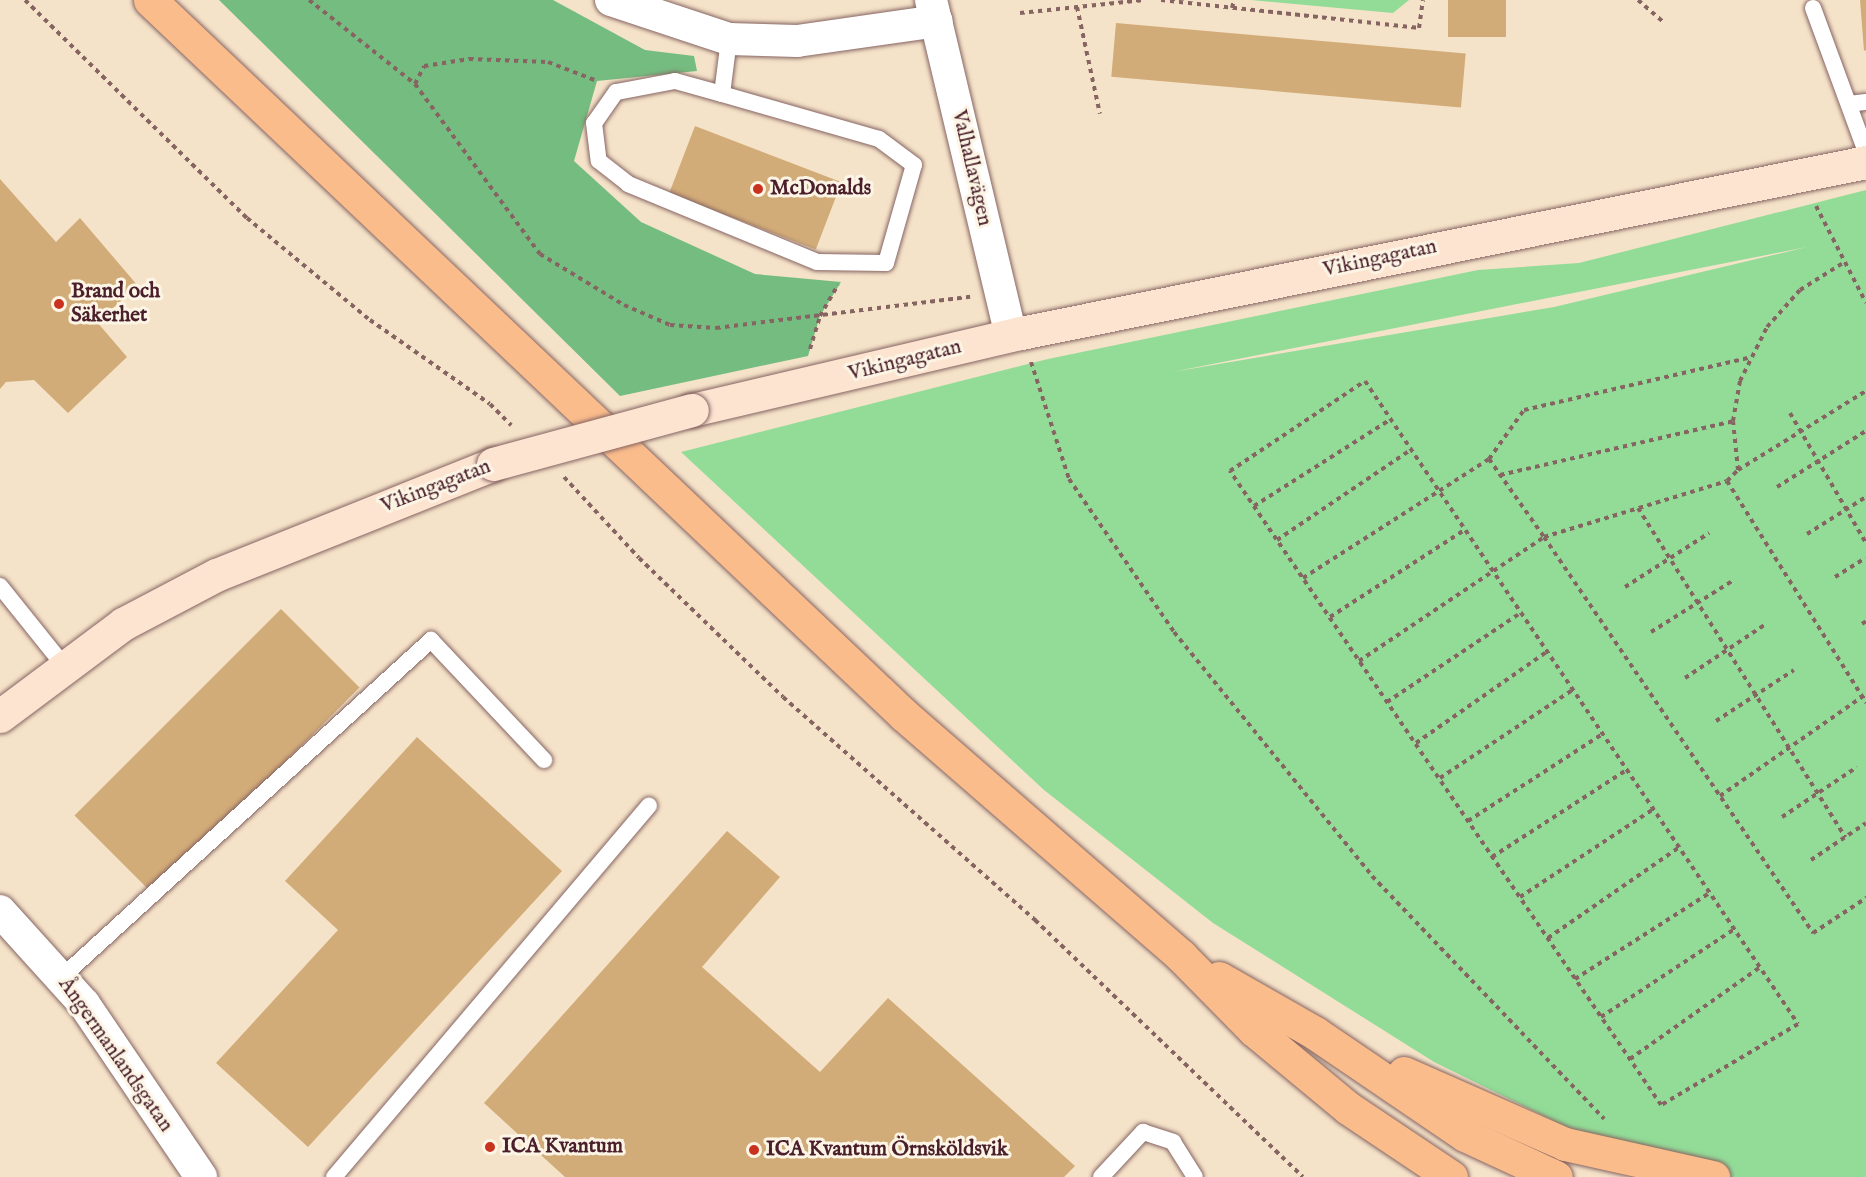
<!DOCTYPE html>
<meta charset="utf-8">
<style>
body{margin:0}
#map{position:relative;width:1866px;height:1177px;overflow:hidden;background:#f5e3c9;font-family:"IM FELL English",serif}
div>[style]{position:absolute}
.green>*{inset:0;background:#92dc98}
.forest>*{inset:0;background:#75bc80}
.building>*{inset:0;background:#d2ac78;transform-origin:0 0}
.path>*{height:4px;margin-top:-2px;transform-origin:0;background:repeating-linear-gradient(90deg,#866462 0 4.5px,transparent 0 9px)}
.roads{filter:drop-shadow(0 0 2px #866462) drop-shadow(0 0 2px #866462)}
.lane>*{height:16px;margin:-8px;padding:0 8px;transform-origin:8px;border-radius:8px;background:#fff}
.street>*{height:32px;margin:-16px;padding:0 16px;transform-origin:16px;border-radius:16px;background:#fff}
.secondary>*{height:33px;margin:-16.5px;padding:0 16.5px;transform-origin:16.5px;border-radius:16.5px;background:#fde4d1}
.highway>*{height:33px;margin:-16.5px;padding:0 16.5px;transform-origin:16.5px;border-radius:16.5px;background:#fabc8b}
.bridges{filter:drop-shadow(0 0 2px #866462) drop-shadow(0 0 2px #866462)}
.secondary-bridge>*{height:33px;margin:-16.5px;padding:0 16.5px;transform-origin:16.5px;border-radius:16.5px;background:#fde4d1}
.dots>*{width:16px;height:16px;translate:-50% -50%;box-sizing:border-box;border:3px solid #fcf5e5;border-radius:50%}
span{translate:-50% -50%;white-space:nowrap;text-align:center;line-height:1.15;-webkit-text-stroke:6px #fcf5e5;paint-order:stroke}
.street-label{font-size:21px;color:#4a1f2b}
.poi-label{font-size:21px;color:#4a1f2b;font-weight:700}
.left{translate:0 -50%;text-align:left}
</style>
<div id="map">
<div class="green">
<div style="clip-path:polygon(1251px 0,1409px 0,1393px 13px)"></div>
<div style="clip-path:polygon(evenodd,1866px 190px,1866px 1177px,1680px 1177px,1627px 1157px,1434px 1062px,1213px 923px,1044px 790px,681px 452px,1048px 359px,1478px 270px,1579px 263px,1866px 190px,1807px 247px,1554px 307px,1172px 372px,1807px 247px)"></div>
</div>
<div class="forest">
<div style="clip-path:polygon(219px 0,553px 0,645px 50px,694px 56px,697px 71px,597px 81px,574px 161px,641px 222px,755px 274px,841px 282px,820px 316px,808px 356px,620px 396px)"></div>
</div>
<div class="building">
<div style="left:1448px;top:0;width:58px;height:37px"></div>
<div style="clip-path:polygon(1860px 0,1866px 0,1866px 50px,1864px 51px)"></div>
<div style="left:1116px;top:23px;width:351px;height:54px;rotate:5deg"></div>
<div style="left:695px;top:126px;width:157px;height:72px;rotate:21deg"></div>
<div style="clip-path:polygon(0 179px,56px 242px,80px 218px,138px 286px,97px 322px,127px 357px,68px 413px,34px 380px,6px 382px,0 389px)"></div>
<div style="left:281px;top:609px;width:111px;height:292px;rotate:45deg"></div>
<div style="clip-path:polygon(417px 737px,562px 871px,308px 1147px,216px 1063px,338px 930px,285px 881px)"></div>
<div style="clip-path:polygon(727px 831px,780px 877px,702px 967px,820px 1072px,888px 998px,1075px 1166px,1064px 1177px,565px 1177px,484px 1103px)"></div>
</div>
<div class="path">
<div style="left:25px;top:0;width:311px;rotate:44.5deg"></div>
<div style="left:247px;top:218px;width:160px;rotate:39.7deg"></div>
<div style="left:370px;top:320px;width:146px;rotate:35deg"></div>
<div style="left:490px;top:404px;width:30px;rotate:45deg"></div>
<div style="left:309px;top:0;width:135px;rotate:38.4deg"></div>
<div style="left:415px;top:84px;width:211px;rotate:53.7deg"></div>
<div style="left:540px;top:254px;width:98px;rotate:31.3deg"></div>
<div style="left:624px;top:305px;width:50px;rotate:23.5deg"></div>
<div style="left:670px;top:325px;width:46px;rotate:3.7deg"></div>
<div style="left:716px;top:328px;width:256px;rotate:-7deg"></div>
<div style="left:1161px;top:0;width:260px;rotate:6.2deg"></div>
<div style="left:1419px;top:28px;width:28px;rotate:-82deg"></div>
<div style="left:1638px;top:0;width:32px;rotate:41deg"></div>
<div style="left:1077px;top:7px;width:109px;rotate:77.9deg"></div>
<div style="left:1232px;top:8px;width:8px;rotate:-76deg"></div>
<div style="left:1020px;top:13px;width:125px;rotate:-6deg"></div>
<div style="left:415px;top:84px;width:20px;rotate:-63deg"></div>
<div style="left:424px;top:66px;width:46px;rotate:-8.8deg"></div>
<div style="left:469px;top:59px;width:79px;rotate:2.2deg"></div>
<div style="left:548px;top:62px;width:53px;rotate:21.2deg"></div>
<div style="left:1816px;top:206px;width:109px;rotate:62.7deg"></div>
<div style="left:810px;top:349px;width:34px;rotate:-73deg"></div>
<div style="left:820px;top:316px;width:36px;rotate:-60deg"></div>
<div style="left:1031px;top:362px;width:123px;rotate:72deg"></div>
<div style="left:1069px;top:479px;width:186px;rotate:55.5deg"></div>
<div style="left:1174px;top:632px;width:314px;rotate:50.9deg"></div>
<div style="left:1372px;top:876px;width:336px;rotate:46.3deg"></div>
<div style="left:1365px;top:381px;width:775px;rotate:56.04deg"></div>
<div style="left:1798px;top:1024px;width:159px;rotate:149.4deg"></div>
<div style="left:1661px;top:1105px;width:767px;rotate:-124.21deg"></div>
<div style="left:1230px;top:471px;width:162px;rotate:-33.7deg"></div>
<div style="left:1790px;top:413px;width:151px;rotate:59.7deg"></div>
<div style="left:1489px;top:459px;width:60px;rotate:-54.5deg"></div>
<div style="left:1524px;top:410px;width:233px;rotate:-13.1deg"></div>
<div style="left:1738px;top:470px;width:150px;rotate:-31.7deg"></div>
<div style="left:1500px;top:475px;width:239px;rotate:-13deg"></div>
<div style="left:564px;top:477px;width:110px;rotate:47.2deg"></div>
<div style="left:639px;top:558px;width:200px;rotate:44deg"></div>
<div style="left:783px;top:697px;width:337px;rotate:41.5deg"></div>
<div style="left:1035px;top:920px;width:371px;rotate:43.8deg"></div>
<div style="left:1727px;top:481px;width:262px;rotate:57.9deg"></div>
<div style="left:1777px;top:487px;width:105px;rotate:-32.2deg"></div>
<div style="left:1254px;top:506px;width:162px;rotate:-32.4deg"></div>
<div style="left:1638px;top:508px;width:389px;rotate:57.8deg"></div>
<div style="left:1807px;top:534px;width:70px;rotate:-32.1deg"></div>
<div style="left:1277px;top:540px;width:163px;rotate:-34deg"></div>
<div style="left:1835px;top:577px;width:36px;rotate:-32deg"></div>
<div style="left:1303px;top:578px;width:221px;rotate:-32.6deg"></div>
<div style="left:1489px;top:459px;width:95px;rotate:54.8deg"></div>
<div style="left:1544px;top:537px;width:191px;rotate:-17deg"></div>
<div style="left:1727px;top:481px;width:16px;rotate:-45deg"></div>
<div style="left:1738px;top:470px;width:49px;rotate:-95.8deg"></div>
<div style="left:1733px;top:421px;width:41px;rotate:-80.1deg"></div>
<div style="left:1740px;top:381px;width:60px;rotate:-63.4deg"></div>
<div style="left:1767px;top:327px;width:50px;rotate:-48.3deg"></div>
<div style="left:1800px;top:290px;width:51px;rotate:-32.1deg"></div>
<div style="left:1625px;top:587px;width:100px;rotate:-32.7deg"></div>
<div style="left:1330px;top:617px;width:162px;rotate:-32.9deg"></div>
<div style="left:1862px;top:624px;width:5px;rotate:-37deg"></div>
<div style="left:1651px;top:632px;width:98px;rotate:-32.1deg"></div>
<div style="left:1359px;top:661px;width:223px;rotate:-33.8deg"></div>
<div style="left:1544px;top:537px;width:479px;rotate:55.8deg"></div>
<div style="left:1813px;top:933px;width:64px;rotate:-33.4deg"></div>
<div style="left:1685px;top:678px;width:97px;rotate:-33.7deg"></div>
<div style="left:1387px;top:702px;width:162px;rotate:-33.7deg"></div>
<div style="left:1716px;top:721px;width:93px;rotate:-33.2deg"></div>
<div style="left:1416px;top:743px;width:161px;rotate:-34.9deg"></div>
<div style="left:1440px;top:778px;width:161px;rotate:-33.6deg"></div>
<div style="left:1720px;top:796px;width:178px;rotate:-34.9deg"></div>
<div style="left:1782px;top:817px;width:90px;rotate:-33.7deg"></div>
<div style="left:1468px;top:821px;width:162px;rotate:-32.9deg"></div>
<div style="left:1492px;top:857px;width:162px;rotate:-32.9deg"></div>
<div style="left:1811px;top:860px;width:66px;rotate:-33.9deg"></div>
<div style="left:1520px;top:897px;width:162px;rotate:-33.4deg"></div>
<div style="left:1548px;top:938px;width:162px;rotate:-34.7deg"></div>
<div style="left:1575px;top:979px;width:161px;rotate:-32.6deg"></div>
<div style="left:1601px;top:1017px;width:162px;rotate:-33.4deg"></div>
<div style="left:1630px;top:1059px;width:161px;rotate:-35.2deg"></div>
</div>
<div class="roads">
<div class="lane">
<div style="left:1813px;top:8px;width:153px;rotate:69.8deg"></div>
<div style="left:722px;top:94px;width:49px;rotate:-164.5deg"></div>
<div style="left:675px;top:81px;width:60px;rotate:169.4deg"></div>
<div style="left:616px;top:92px;width:38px;rotate:125deg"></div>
<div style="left:594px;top:123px;width:38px;rotate:83deg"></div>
<div style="left:599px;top:161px;width:37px;rotate:38deg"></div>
<div style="left:628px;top:184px;width:204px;rotate:22.4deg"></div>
<div style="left:817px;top:262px;width:69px;rotate:0.8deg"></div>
<div style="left:886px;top:263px;width:102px;rotate:-74.1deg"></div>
<div style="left:914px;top:165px;width:44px;rotate:-143.4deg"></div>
<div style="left:879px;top:139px;width:163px;rotate:-164deg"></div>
<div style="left:722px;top:94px;width:55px;rotate:-82.7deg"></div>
<div style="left:1849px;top:104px;width:17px;rotate:-7deg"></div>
<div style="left:0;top:586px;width:102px;rotate:51.3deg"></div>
<div style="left:62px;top:977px;width:500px;rotate:-42.4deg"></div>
<div style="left:431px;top:640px;width:165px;rotate:46.7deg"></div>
<div style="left:334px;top:1177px;width:487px;rotate:-49.7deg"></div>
<div style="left:1101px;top:1177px;width:62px;rotate:-47deg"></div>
<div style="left:1143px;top:1132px;width:32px;rotate:18deg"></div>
<div style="left:1173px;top:1142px;width:41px;rotate:57.8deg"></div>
</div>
<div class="street">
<div style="left:611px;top:0;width:124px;rotate:18.3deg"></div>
<div style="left:729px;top:39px;width:68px;rotate:1.7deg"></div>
<div style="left:797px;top:41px;width:141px;rotate:-8.1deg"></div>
<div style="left:931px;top:0;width:345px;rotate:76.6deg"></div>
<div style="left:0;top:911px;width:125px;rotate:47.9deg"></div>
<div style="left:84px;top:1004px;width:209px;rotate:55.9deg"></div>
</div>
<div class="secondary">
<div style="left:692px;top:410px;width:338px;rotate:-13.2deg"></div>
<div style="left:1021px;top:333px;width:862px;rotate:-11.44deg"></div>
<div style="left:0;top:716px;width:154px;rotate:-36.8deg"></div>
<div style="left:123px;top:624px;width:105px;rotate:-27.8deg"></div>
<div style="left:216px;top:575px;width:298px;rotate:-21.8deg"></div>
</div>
<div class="highway">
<div style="left:150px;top:0;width:1039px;rotate:43.48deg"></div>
<div style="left:904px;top:715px;width:367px;rotate:41deg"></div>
<div style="left:1181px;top:956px;width:104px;rotate:45.4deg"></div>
<div style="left:1254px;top:1030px;width:122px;rotate:39.7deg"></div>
<div style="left:1348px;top:1108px;width:124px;rotate:33.8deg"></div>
<div style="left:1219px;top:978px;width:111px;rotate:29.8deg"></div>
<div style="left:1315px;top:1033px;width:181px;rotate:34.2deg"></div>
<div style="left:1465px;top:1135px;width:100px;rotate:24.8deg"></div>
<div style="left:1404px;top:1073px;width:176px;rotate:23.8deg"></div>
<div style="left:1565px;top:1144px;width:152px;rotate:12.6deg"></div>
</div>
</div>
<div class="bridges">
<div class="secondary-bridge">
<div style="left:493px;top:464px;width:206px;rotate:-15.2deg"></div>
</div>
</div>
<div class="dots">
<div style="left:758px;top:189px;background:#c8321e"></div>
<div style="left:59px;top:304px;background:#c8321e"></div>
<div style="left:490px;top:1147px;background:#c8321e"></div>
<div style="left:754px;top:1150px;background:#c8321e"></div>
</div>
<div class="street-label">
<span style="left:971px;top:168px;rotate:77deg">Valhallavägen</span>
<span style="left:1380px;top:259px;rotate:-12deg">Vikingagatan</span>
<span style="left:905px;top:361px;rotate:-14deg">Vikingagatan</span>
<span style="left:436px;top:487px;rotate:-21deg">Vikingagatan</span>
<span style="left:115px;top:1055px;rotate:55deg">Ångermanlandsgatan</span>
</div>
<div class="poi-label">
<span class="left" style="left:770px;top:189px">McDonalds</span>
<span class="left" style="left:71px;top:304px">Brand och<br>Säkerhet</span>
<span class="left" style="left:502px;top:1147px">ICA Kvantum</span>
<span class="left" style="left:766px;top:1150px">ICA Kvantum Örnsköldsvik</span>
</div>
</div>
